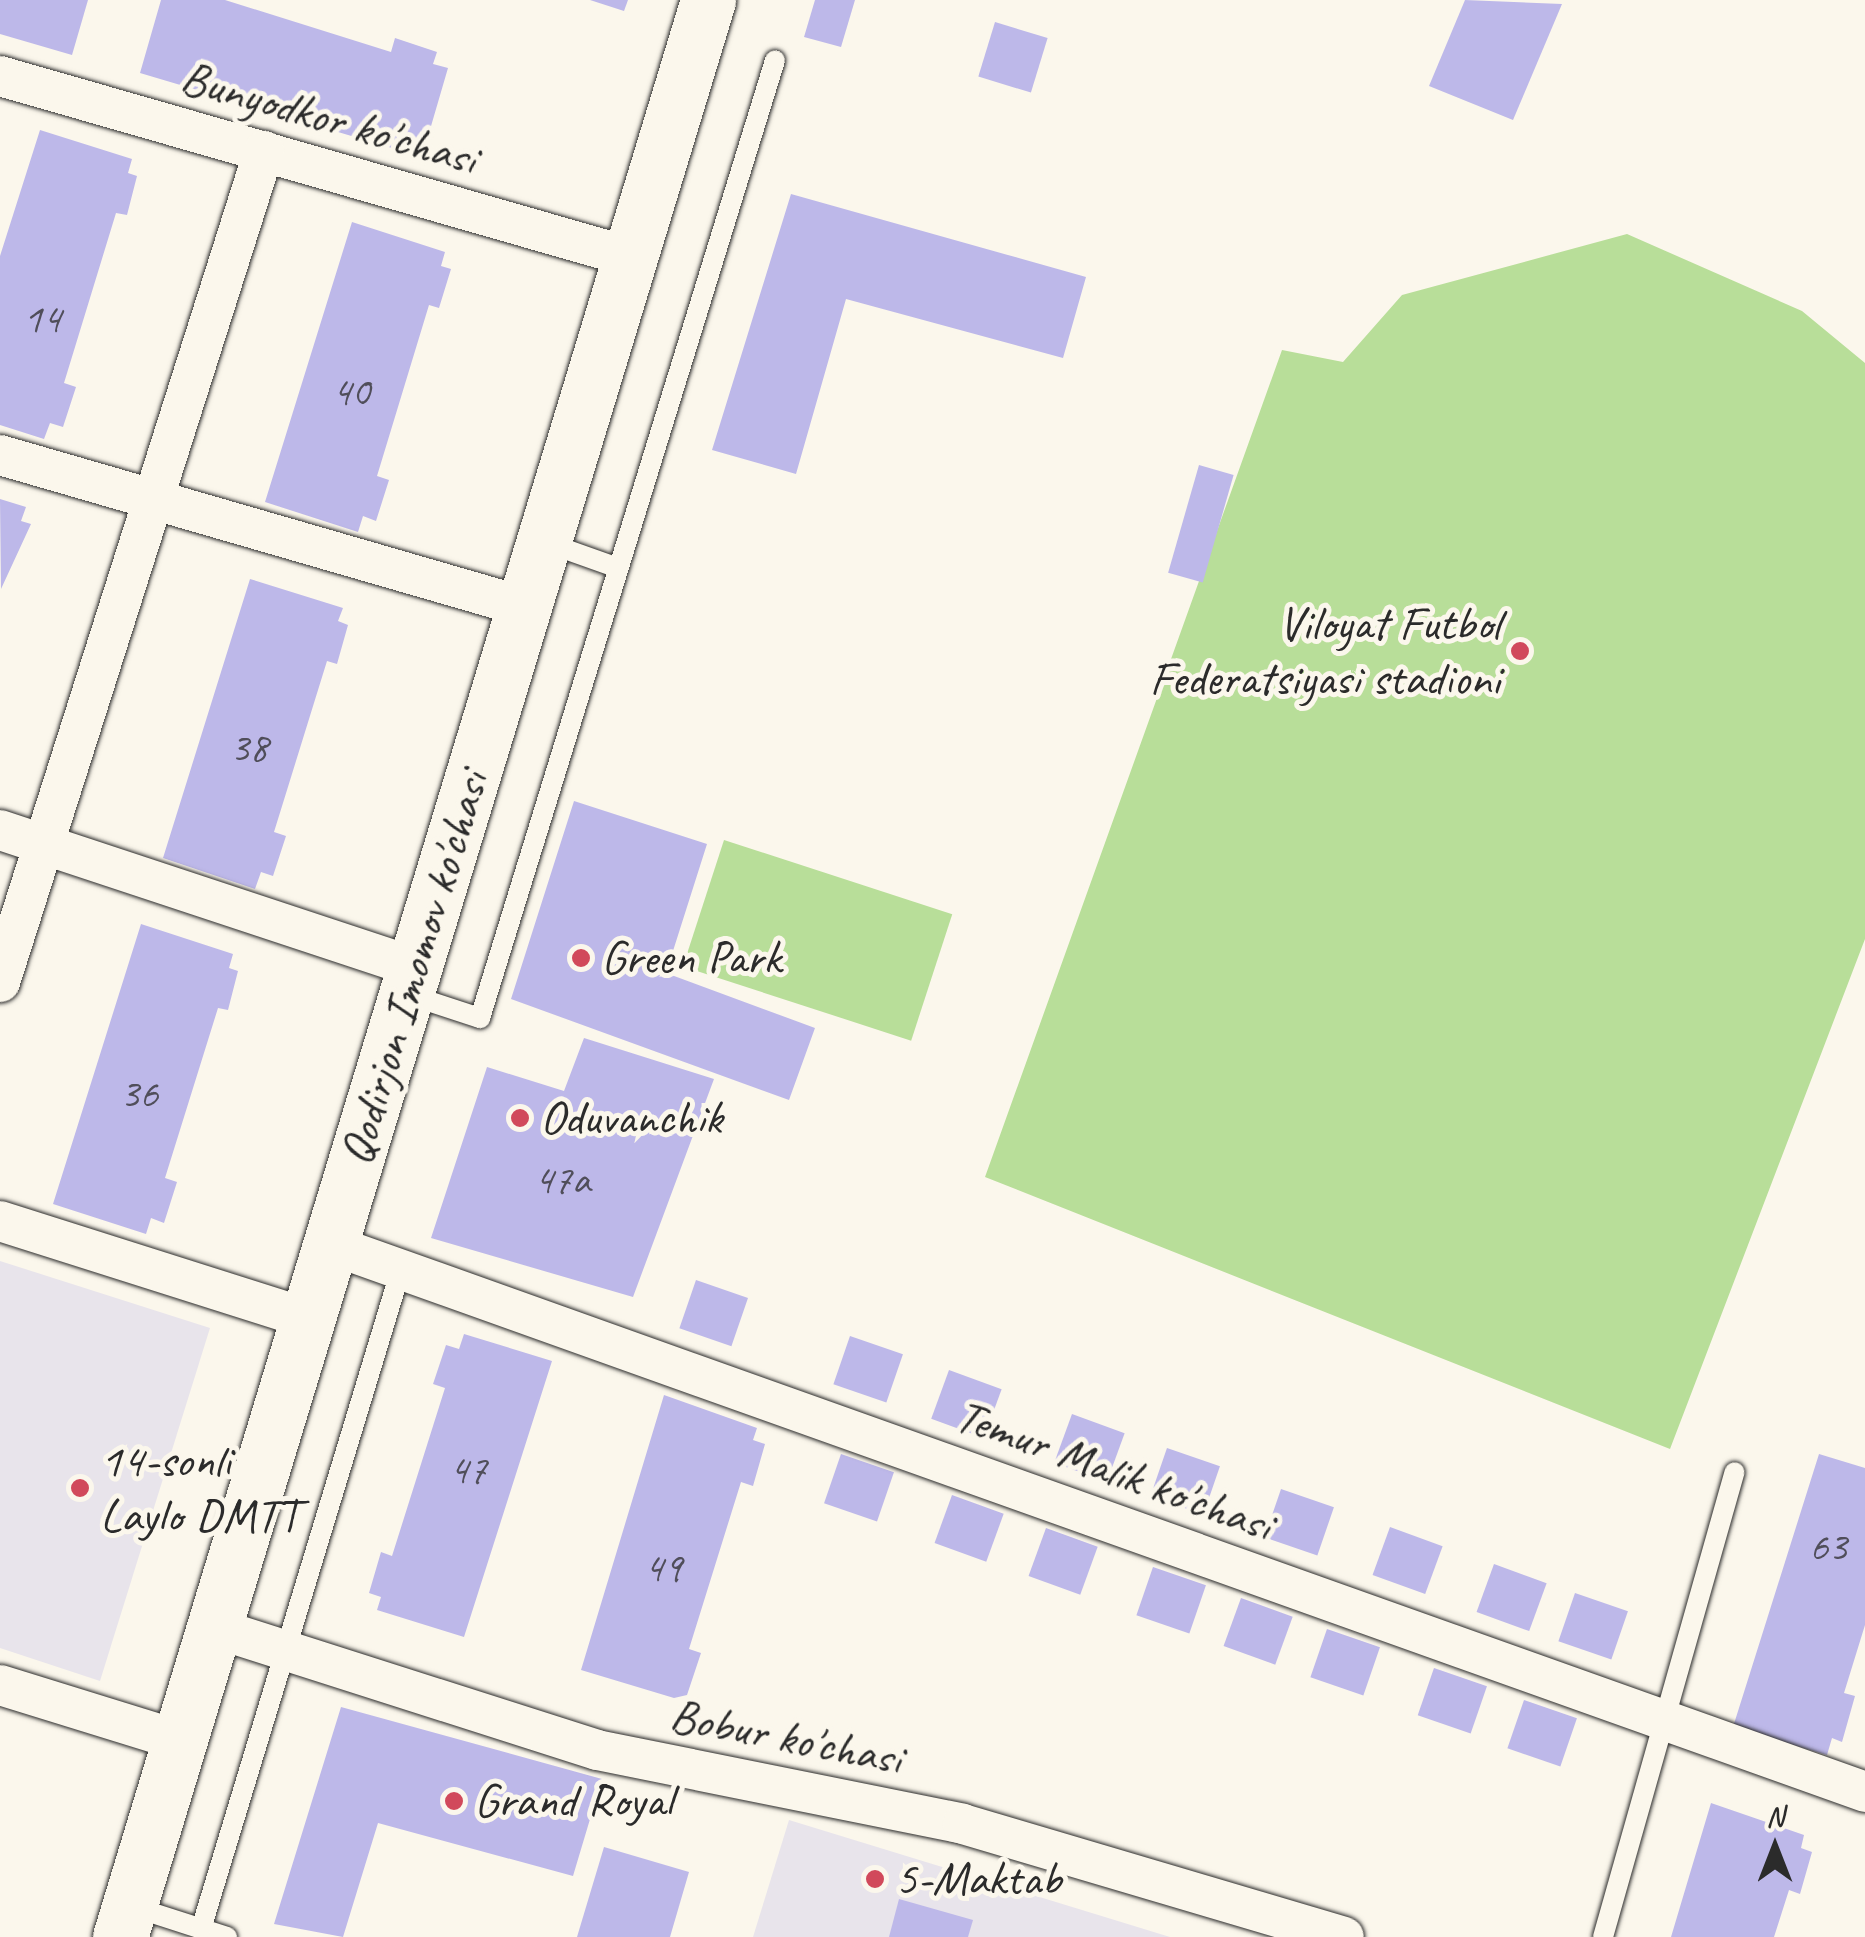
<!DOCTYPE html>
<style>
body{margin:0}
#map{position:relative;width:1865px;height:1937px;overflow:hidden;background:#fbf7ec;font-family:Caveat,sans-serif}
div>[style]{position:absolute}
.built>*{inset:0;background:#e8e4eb}
.green>*{inset:0;background:#b8de99;transform-origin:0 0}
.building>*{inset:0;background:#bdb8e9;transform-origin:0 0}
.roads{filter:drop-shadow(0 0 2px #2b2b2b) drop-shadow(0 0 2px #2b2b2b)}
.lane>*{height:20px;margin:-10px;padding:0 10px;transform-origin:10px;border-radius:10px;background:#fbf7ec}
.street>*{height:40px;margin:-20px;padding:0 20px;transform-origin:20px;border-radius:20px;background:#fbf7ec}
.secondary>*{height:55px;margin:-27.5px;padding:0 27.5px;transform-origin:27.5px;border-radius:27.5px;background:#fbf7ec}
.dots>*{width:28px;height:28px;translate:-50% -50%;box-sizing:border-box;border:5px solid #fbf7ec;border-radius:50%}
span{translate:-50% -50%;white-space:nowrap;text-align:center;line-height:1.15;-webkit-text-stroke:10px #fbf7ec;paint-order:stroke}
.number-label{font-size:42px;color:#504e5a}
.number-label span{-webkit-text-stroke-width:0}
.street-label{font-size:48px;color:#2b2b2b}
.poi-label{font-size:48px;color:#2b2b2b}
.right{translate:-100% -50%;text-align:right}
.left{translate:0 -50%;text-align:left}
.north{position:absolute;left:1725px;top:1797px;width:100px;height:100px;-webkit-text-stroke:8px #fbf7ec;paint-order:stroke;rotate:0deg;font-size:28px;font-weight:700;line-height:40px;text-align:center;color:#2b2b2b}
.north::after{content:'';display:block;margin:auto;width:35px;height:45px;background:#2b2b2b;clip-path:polygon(50% 0,100% 100%,50% 72%,0 100%)}
</style>
<div id="map">
<div class="built">
<div style="clip-path:polygon(0 1261px,210px 1328px,100px 1681px,0 1648px)"></div>
<div style="clip-path:polygon(789px 1820px,1170px 1937px,753px 1937px)"></div>
</div>
<div class="green">
<div style="clip-path:polygon(1627px 234px,1802px 311px,1865px 363px,1865px 939px,1670px 1449px,985px 1177px,1282px 350px,1343px 362px,1402px 295px)"></div>
<div style="left:724px;top:840px;width:240px;height:133px;rotate:18deg"></div>
</div>
<div class="building">
<div style="clip-path:polygon(0 0,88px 0,72px 55px,0 34px)"></div>
<div style="clip-path:polygon(161px 0,225px 0,391px 52px,395px 38px,437px 52px,433px 64px,448px 68px,422px 157px,140px 73px)"></div>
<div style="clip-path:polygon(590px 0,628px 0,624px 11px)"></div>
<div style="clip-path:polygon(815px 0,855px 0,841px 47px,804px 37px)"></div>
<div style="clip-path:polygon(1465px 0,1562px 4px,1513px 120px,1429px 86px)"></div>
<div style="left:995px;top:22px;width:55px;height:57px;rotate:17deg"></div>
<div style="clip-path:polygon(40px 130px,132px 159px,128px 173px,137px 176px,127px 215px,116px 213px,64px 383px,76px 387px,63px 427px,50px 423px,44px 439px,0 425px,0 256px)"></div>
<div style="clip-path:polygon(791px 194px,1086px 277px,1063px 358px,846px 299px,796px 474px,712px 450px)"></div>
<div style="clip-path:polygon(352px 222px,445px 252px,441px 266px,451px 269px,439px 308px,429px 305px,377px 476px,389px 480px,376px 521px,363px 516px,358px 532px,265px 502px)"></div>
<div style="left:1199px;top:465px;width:36px;height:112px;rotate:16deg"></div>
<div style="clip-path:polygon(0 499px,26px 507px,21px 521px,31px 524px,1px 589px)"></div>
<div style="clip-path:polygon(250px 579px,343px 608px,338px 621px,348px 625px,337px 664px,327px 661px,274px 832px,286px 836px,273px 876px,261px 872px,255px 889px,163px 858px)"></div>
<div style="clip-path:polygon(574px 801px,707px 844px,666px 973px,815px 1028px,789px 1100px,511px 999px)"></div>
<div style="clip-path:polygon(141px 924px,233px 954px,229px 968px,238px 971px,228px 1010px,218px 1008px,165px 1178px,177px 1182px,164px 1223px,151px 1218px,146px 1234px,53px 1204px)"></div>
<div style="clip-path:polygon(584px 1038px,714px 1079px,633px 1297px,431px 1238px,487px 1067px,564px 1091px)"></div>
<div style="left:696px;top:1280px;width:55px;height:51px;rotate:19deg"></div>
<div style="clip-path:polygon(464px 1334px,552px 1361px,464px 1637px,377px 1610px,381px 1597px,369px 1593px,381px 1552px,392px 1556px,445px 1388px,433px 1384px,446px 1345px,459px 1349px)"></div>
<div style="left:850px;top:1336px;width:56px;height:51px;rotate:19deg"></div>
<div style="left:949px;top:1370px;width:56px;height:52px;rotate:20deg"></div>
<div style="clip-path:polygon(664px 1395px,757px 1428px,753px 1440px,765px 1444px,753px 1486px,741px 1482px,689px 1649px,701px 1653px,687px 1695px,674px 1698px,581px 1670px)"></div>
<div style="left:1072px;top:1414px;width:56px;height:52px;rotate:20deg"></div>
<div style="left:1167px;top:1448px;width:56px;height:51px;rotate:19deg"></div>
<div style="left:841px;top:1454px;width:56px;height:52px;rotate:19deg"></div>
<div style="clip-path:polygon(1819px 1454px,1865px 1468px,1865px 1625px,1844px 1693px,1855px 1696px,1842px 1742px,1832px 1738px,1827px 1755px,1733px 1727px)"></div>
<div style="left:1281px;top:1489px;width:56px;height:51px;rotate:19deg"></div>
<div style="left:952px;top:1495px;width:55px;height:51px;rotate:20deg"></div>
<div style="left:1390px;top:1527px;width:56px;height:51px;rotate:20deg"></div>
<div style="left:1046px;top:1528px;width:55px;height:51px;rotate:20deg"></div>
<div style="left:1494px;top:1564px;width:56px;height:51px;rotate:20deg"></div>
<div style="left:1153px;top:1567px;width:56px;height:51px;rotate:19deg"></div>
<div style="left:1575px;top:1593px;width:56px;height:51px;rotate:19deg"></div>
<div style="left:1241px;top:1598px;width:55px;height:51px;rotate:20deg"></div>
<div style="left:1327px;top:1629px;width:56px;height:51px;rotate:19deg"></div>
<div style="left:1434px;top:1668px;width:56px;height:50px;rotate:19deg"></div>
<div style="left:1524px;top:1700px;width:56px;height:51px;rotate:19deg"></div>
<div style="clip-path:polygon(341px 1707px,602px 1779px,573px 1876px,378px 1823px,343px 1937px,274px 1924px)"></div>
<div style="clip-path:polygon(1711px 1803px,1804px 1835px,1801px 1848px,1812px 1852px,1800px 1894px,1789px 1890px,1774px 1937px,1671px 1937px)"></div>
<div style="clip-path:polygon(604px 1847px,689px 1872px,670px 1937px,577px 1937px)"></div>
<div style="clip-path:polygon(899px 1899px,973px 1920px,968px 1937px,889px 1937px)"></div>
</div>
<div class="roads">
<div class="lane">
<div style="left:545px;top:542px;width:77px;rotate:19.6deg"></div>
<div style="left:407px;top:994px;width:77px;rotate:18.2deg"></div>
<div style="left:480px;top:1018px;width:1002px;rotate:-72.88deg"></div>
<div style="left:131px;top:1906px;width:101px;rotate:17.9deg"></div>
<div style="left:201px;top:1929px;width:690px;rotate:-73.14deg"></div>
<div style="left:1603px;top:1937px;width:483px;rotate:-74.2deg"></div>
</div>
<div class="street">
<div style="left:0;top:76px;width:655px;rotate:16.03deg"></div>
<div style="left:0;top:455px;width:547px;rotate:16.15deg"></div>
<div style="left:0;top:830px;width:436px;rotate:18.3deg"></div>
<div style="left:0;top:982px;width:872px;rotate:-72.38deg"></div>
<div style="left:0;top:1221px;width:321px;rotate:17.6deg"></div>
<div style="left:329px;top:1244px;width:1631px;rotate:19.63deg"></div>
<div style="left:212px;top:1627px;width:404px;rotate:17.7deg"></div>
<div style="left:597px;top:1750px;width:373px;rotate:11.4deg"></div>
<div style="left:963px;top:1824px;width:397px;rotate:16.5deg"></div>
<div style="left:0;top:1685px;width:186px;rotate:17.2deg"></div>
</div>
<div class="secondary">
<div style="left:120px;top:1937px;width:2024px;rotate:-73.11deg"></div>
</div>
</div>
<div class="dots">
<div style="left:1520px;top:651px;background:#d1495b"></div>
<div style="left:581px;top:958px;background:#d1495b"></div>
<div style="left:520px;top:1118px;background:#d1495b"></div>
<div style="left:80px;top:1488px;background:#d1495b"></div>
<div style="left:454px;top:1801px;background:#d1495b"></div>
<div style="left:875px;top:1879px;background:#d1495b"></div>
</div>
<div class="number-label">
<span style="left:42px;top:319px">14</span>
<span style="left:351px;top:392px">40</span>
<span style="left:249px;top:748px">38</span>
<span style="left:139px;top:1094px">36</span>
<span style="left:562px;top:1180px">47a</span>
<span style="left:468px;top:1470px">47</span>
<span style="left:1828px;top:1547px">63</span>
<span style="left:663px;top:1568px">49</span>
</div>
<div class="street-label">
<span style="left:329px;top:118px;rotate:16deg">Bunyodkor ko'chasi</span>
<span style="left:414px;top:968px;rotate:-73deg">Qodirjon Imomov ko'chasi</span>
<span style="left:1114px;top:1470px;rotate:20deg">Temur Malik ko'chasi</span>
<span style="left:786px;top:1737px;rotate:11deg">Bobur ko'chasi</span>
</div>
<div class="poi-label">
<span class="right" style="left:1500px;top:651px">Viloyat Futbol<br>Federatsiyasi stadioni</span>
<span class="left" style="left:601px;top:958px">Green Park</span>
<span class="left" style="left:540px;top:1118px">Oduvanchik</span>
<span class="left" style="left:100px;top:1488px">14-sonli<br>Laylo DMTT</span>
<span class="left" style="left:474px;top:1801px">Grand Royal</span>
<span class="left" style="left:895px;top:1879px">5-Maktab</span>
</div>
<div class="north">N</div>
</div>
